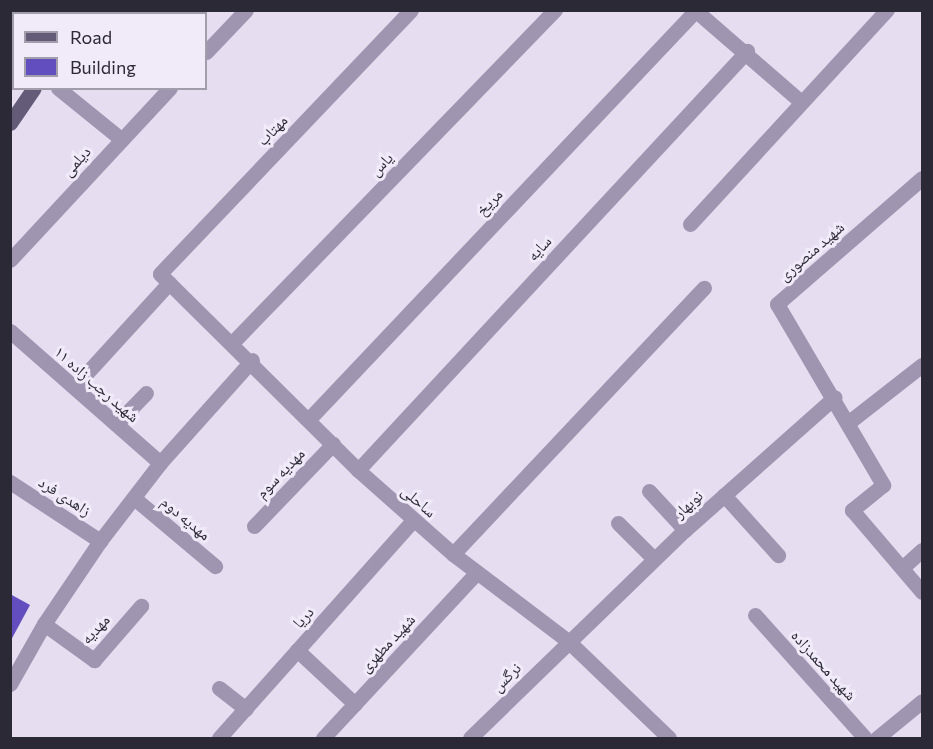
<!DOCTYPE html>
<meta charset="utf-8">
<style>
body{margin:0}
#map{position:relative;width:933px;height:749px;overflow:hidden;background:#e6ddf1;font-family:Commissioner,"Noto Naskh Arabic",sans-serif}
div>[style]{position:absolute}
.building>*{inset:0;background:#624ebe}
.minor>*{height:15px;margin:-7.5px;padding:0 7.5px;transform-origin:7.5px;border-radius:7.5px;background:#a095b1}
.major>*{height:15px;margin:-7.5px;padding:0 7.5px;transform-origin:7.5px;border-radius:7.5px;background:#635b77}
span{translate:-50% -50%;white-space:nowrap;text-align:center;line-height:1.15;-webkit-text-stroke:6px #f1eaf9;paint-order:stroke}
.street-label{font-size:16px;color:#2c2936}
.frame{position:absolute;inset:0;border:12px solid #2c2936;pointer-events:none}
.legend{position:absolute;left:12px;top:12px;width:195px;height:78px;box-sizing:border-box;background:#f1eaf9;border:2px solid #a29dab;margin:0;padding:8px 10px;list-style:none;font-size:18px;color:#2c2936}
.legend li{display:flex;align-items:center;gap:12px;height:30px}
.legend b{width:30px;border:2px solid #a29dab}
</style>
<div id="map">
<div class="building">
<div style="clip-path:polygon(10px 594px,30px 605px,10px 642px)"></div>
</div>
<div class="minor">
<div style="left:411px;top:10px;width:364px;rotate:133.6deg"></div>
<div style="left:160px;top:274px;width:279px;rotate:44.7deg"></div>
<div style="left:358px;top:470px;width:127px;rotate:41.5deg"></div>
<div style="left:453px;top:554px;width:144px;rotate:37.1deg"></div>
<div style="left:568px;top:641px;width:140px;rotate:43.8deg"></div>
<div style="left:695px;top:10px;width:138px;rotate:40.9deg"></div>
<div style="left:206px;top:52px;width:58px;rotate:-46.4deg"></div>
<div style="left:58px;top:88px;width:81px;rotate:39deg"></div>
<div style="left:922px;top:178px;width:192px;rotate:139deg"></div>
<div style="left:777px;top:304px;width:210px;rotate:59.6deg"></div>
<div style="left:883px;top:485px;width:40px;rotate:141deg"></div>
<div style="left:852px;top:510px;width:108px;rotate:49.5deg"></div>
<div style="left:690px;top:224px;width:291px;rotate:-47.4deg"></div>
<div style="left:10px;top:260px;width:235px;rotate:-47.1deg"></div>
<div style="left:10px;top:331px;width:200px;rotate:41.3deg"></div>
<div style="left:233px;top:342px;width:463px;rotate:-45.9deg"></div>
<div style="left:74px;top:387px;width:141px;rotate:-47.6deg"></div>
<div style="left:309px;top:419px;width:563px;rotate:-46.58deg"></div>
<div style="left:849px;top:422px;width:93px;rotate:-38deg"></div>
<div style="left:116px;top:424px;width:43px;rotate:-45.9deg"></div>
<div style="left:358px;top:470px;width:572px;rotate:-47.13deg"></div>
<div style="left:10px;top:482px;width:108px;rotate:33.2deg"></div>
<div style="left:649px;top:491px;width:53px;rotate:47.3deg"></div>
<div style="left:724px;top:495px;width:81px;rotate:48deg"></div>
<div style="left:134px;top:498px;width:106px;rotate:40deg"></div>
<div style="left:618px;top:523px;width:51px;rotate:45deg"></div>
<div style="left:254px;top:526px;width:114px;rotate:-46.1deg"></div>
<div style="left:453px;top:554px;width:366px;rotate:-46.7deg"></div>
<div style="left:902px;top:568px;width:27px;rotate:-42deg"></div>
<div style="left:755px;top:615px;width:165px;rotate:48.2deg"></div>
<div style="left:44px;top:624px;width:62px;rotate:35.8deg"></div>
<div style="left:94px;top:660px;width:72px;rotate:-49deg"></div>
<div style="left:297px;top:650px;width:79px;rotate:43deg"></div>
<div style="left:10px;top:684px;width:69px;rotate:-60.5deg"></div>
<div style="left:44px;top:624px;width:100px;rotate:-56deg"></div>
<div style="left:100px;top:541px;width:98px;rotate:-52.4deg"></div>
<div style="left:160px;top:463px;width:138px;rotate:-48.2deg"></div>
<div style="left:219px;top:688px;width:34px;rotate:38deg"></div>
<div style="left:219px;top:738px;width:292px;rotate:-48.3deg"></div>
<div style="left:323px;top:738px;width:226px;rotate:-47.1deg"></div>
<div style="left:470px;top:738px;width:299px;rotate:-44.1deg"></div>
<div style="left:685px;top:530px;width:200px;rotate:-41.6deg"></div>
<div style="left:877px;top:738px;width:58px;rotate:-39.4deg"></div>
</div>
<div class="major">
<div style="left:57px;top:14px;width:5px;rotate:-53deg"></div>
<div style="left:85px;top:14px;width:5px;rotate:-53deg"></div>
<div style="left:10px;top:80px;width:6px;rotate:-45deg"></div>
<div style="left:10px;top:123px;width:42px;rotate:-55.6deg"></div>
</div>
<div class="street-label">
<span style="left:272px;top:130px;rotate:-46deg">مهتاب</span>
<span style="left:76px;top:161px;rotate:-48deg">دیلمی</span>
<span style="left:381px;top:164px;rotate:-46deg">یاس</span>
<span style="left:489px;top:202px;rotate:-46deg">مریخ</span>
<span style="left:539px;top:248px;rotate:-47deg">سایه</span>
<span style="left:811px;top:251px;rotate:-41deg">شهید منصوری</span>
<span style="left:97px;top:384px;rotate:41deg">شهید رجب زاده ۱۱</span>
<span style="left:280px;top:473px;rotate:-46deg">مهدیه سوم</span>
<span style="left:65px;top:496px;rotate:33deg">زاهدی فرد</span>
<span style="left:419px;top:501px;rotate:41deg">ساحلی</span>
<span style="left:688px;top:504px;rotate:-42deg">نوبهار</span>
<span style="left:186px;top:518px;rotate:40deg">مهدیه دوم</span>
<span style="left:303px;top:617px;rotate:-48deg">دریا</span>
<span style="left:95px;top:629px;rotate:-47deg">مهدیه</span>
<span style="left:387px;top:643px;rotate:-47deg">شهید مطهری</span>
<span style="left:824px;top:665px;rotate:48deg">شهید محمدزاده</span>
<span style="left:506px;top:677px;rotate:-45deg">نرگس</span>
</div>
<div class="frame"></div>
<ul class="legend">
<li><b style="height:8px;background:#635b77"></b>Road</li>
<li><b style="height:16px;background:#624ebe"></b>Building</li>
</ul>
</div>
